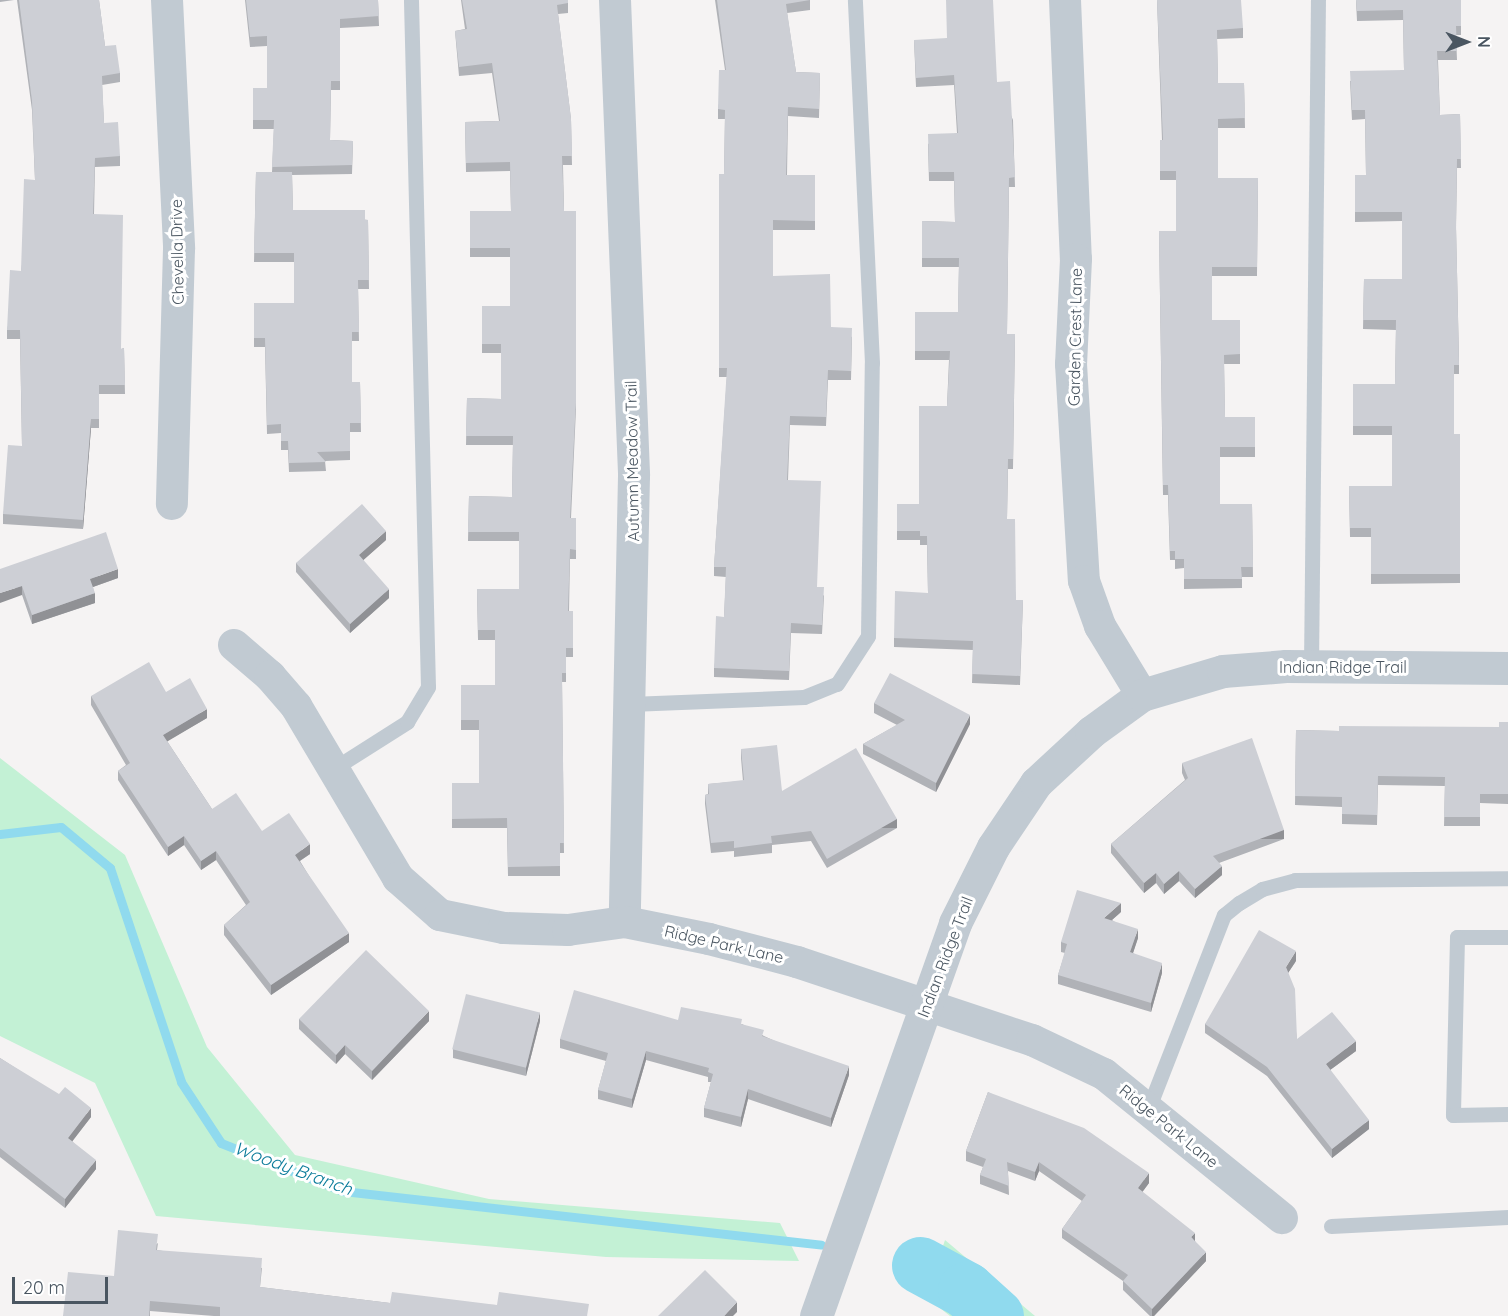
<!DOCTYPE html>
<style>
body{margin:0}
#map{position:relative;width:1508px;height:1316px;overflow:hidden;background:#f5f3f3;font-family:Quicksand,sans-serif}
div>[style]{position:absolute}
.green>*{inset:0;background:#c3f1d5}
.stream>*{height:9px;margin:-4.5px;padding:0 4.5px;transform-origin:4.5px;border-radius:4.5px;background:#90daee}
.river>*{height:57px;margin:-28.5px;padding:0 28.5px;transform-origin:28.5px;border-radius:28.5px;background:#90daee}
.service>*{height:15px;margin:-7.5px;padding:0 7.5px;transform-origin:7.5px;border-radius:7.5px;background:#c1cad2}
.minor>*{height:32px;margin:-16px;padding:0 16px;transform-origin:16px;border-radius:16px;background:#c1cad2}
.tertiary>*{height:33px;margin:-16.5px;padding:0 16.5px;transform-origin:16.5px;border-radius:16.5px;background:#c1cad2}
.wall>*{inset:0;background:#b0b2b7}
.shaded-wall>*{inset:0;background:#909195;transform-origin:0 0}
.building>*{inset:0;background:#cdcfd5;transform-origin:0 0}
span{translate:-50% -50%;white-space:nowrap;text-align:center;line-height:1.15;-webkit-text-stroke:6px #fff;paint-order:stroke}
.street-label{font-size:16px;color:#4a5661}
.water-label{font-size:18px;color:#0c7c9b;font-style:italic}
.north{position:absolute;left:1436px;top:12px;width:60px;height:60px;-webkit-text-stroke:4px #fff;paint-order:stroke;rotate:90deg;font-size:16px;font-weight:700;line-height:24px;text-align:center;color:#4a5661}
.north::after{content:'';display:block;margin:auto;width:21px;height:27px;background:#4a5661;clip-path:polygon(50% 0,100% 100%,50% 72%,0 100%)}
.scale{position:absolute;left:12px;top:1277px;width:96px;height:27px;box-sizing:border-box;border:3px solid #4a5661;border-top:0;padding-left:8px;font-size:18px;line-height:21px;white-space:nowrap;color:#4a5661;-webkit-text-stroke:4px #fff;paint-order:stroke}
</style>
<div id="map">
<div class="green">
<div style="clip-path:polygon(0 758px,125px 855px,207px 1047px,295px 1155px,489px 1199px,780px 1223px,799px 1261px,606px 1257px,156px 1216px,95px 1083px,0 1036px)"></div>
<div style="clip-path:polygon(945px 1240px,1035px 1316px,950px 1316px,926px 1297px)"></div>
</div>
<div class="stream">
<div style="left:0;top:834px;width:61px;rotate:-6.5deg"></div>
<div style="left:61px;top:827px;width:64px;rotate:39.9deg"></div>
<div style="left:110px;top:868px;width:225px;rotate:71.6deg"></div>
<div style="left:181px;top:1082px;width:73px;rotate:56.7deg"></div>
<div style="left:221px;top:1143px;width:131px;rotate:21.5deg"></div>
<div style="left:343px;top:1191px;width:481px;rotate:6.4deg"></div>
</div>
<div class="river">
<div style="left:920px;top:1265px;width:52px;rotate:28.5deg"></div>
<div style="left:966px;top:1290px;width:39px;rotate:42deg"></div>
</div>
<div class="service">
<div style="left:1311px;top:666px;width:666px;rotate:-89.4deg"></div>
<div style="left:630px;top:704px;width:174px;rotate:-2.3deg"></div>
<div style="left:804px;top:697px;width:35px;rotate:-22deg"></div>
<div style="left:837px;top:684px;width:57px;rotate:-57.1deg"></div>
<div style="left:868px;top:636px;width:273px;rotate:-89.2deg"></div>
<div style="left:872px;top:363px;width:363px;rotate:-92.7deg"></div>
<div style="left:333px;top:769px;width:88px;rotate:-32.4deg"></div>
<div style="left:407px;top:722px;width:41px;rotate:-59deg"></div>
<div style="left:428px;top:687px;width:687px;rotate:-91.42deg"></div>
<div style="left:1508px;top:937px;width:51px;rotate:180deg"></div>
<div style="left:1457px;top:937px;width:178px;rotate:91.3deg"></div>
<div style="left:1453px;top:1115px;width:55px;rotate:-1deg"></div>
<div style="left:1149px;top:1107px;width:206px;rotate:-68.7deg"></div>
<div style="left:1224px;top:915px;width:19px;rotate:-39deg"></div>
<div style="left:1239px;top:903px;width:27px;rotate:-31deg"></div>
<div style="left:1262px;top:889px;width:34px;rotate:-15deg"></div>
<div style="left:1295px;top:880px;width:213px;rotate:-0.5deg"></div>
<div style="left:1331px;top:1226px;width:177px;rotate:-2.9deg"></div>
</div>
<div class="minor">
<div style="left:167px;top:0;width:249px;rotate:87.2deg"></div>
<div style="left:179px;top:249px;width:255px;rotate:91.6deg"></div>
<div style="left:615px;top:0;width:476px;rotate:87.7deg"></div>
<div style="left:634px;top:476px;width:446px;rotate:91.2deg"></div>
<div style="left:1065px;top:0;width:259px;rotate:87.6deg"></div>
<div style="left:1076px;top:259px;width:105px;rotate:92.7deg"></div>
<div style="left:1071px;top:364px;width:217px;rotate:86.6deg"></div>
<div style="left:1084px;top:581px;width:48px;rotate:70.4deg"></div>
<div style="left:1100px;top:626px;width:81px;rotate:58.7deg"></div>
<div style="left:234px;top:645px;width:48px;rotate:40.7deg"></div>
<div style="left:270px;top:676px;width:40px;rotate:49deg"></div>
<div style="left:296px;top:706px;width:200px;rotate:59.3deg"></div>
<div style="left:398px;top:878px;width:56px;rotate:41.4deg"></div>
<div style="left:440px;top:915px;width:65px;rotate:11.5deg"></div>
<div style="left:504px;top:928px;width:64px;rotate:1.8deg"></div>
<div style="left:568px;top:930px;width:58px;rotate:-8deg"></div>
<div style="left:625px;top:922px;width:86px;rotate:11.4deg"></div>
<div style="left:709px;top:939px;width:91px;rotate:14.6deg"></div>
<div style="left:797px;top:962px;width:248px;rotate:18.4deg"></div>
<div style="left:1032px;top:1040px;width:80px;rotate:25.3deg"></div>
<div style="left:1104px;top:1074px;width:229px;rotate:39deg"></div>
</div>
<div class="tertiary">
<div style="left:816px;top:1316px;width:417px;rotate:-70.5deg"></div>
<div style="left:955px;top:923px;width:85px;rotate:-63.4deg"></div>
<div style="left:993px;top:847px;width:77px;rotate:-56.1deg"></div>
<div style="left:1036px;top:783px;width:75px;rotate:-42.8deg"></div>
<div style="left:1091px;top:732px;width:63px;rotate:-36deg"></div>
<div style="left:1142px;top:695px;width:84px;rotate:-16.5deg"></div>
<div style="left:1223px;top:671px;width:63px;rotate:-4.5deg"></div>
<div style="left:1286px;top:666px;width:222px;rotate:0.5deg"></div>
</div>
<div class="wall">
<div style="clip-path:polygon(0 0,14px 0,0 2px)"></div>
<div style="clip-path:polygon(17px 0,99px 0,105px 46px,120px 73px,120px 82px,102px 85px,104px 123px,120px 156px,120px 166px,95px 167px,94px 214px,121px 349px,124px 348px,125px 394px,99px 394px,99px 428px,91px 428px,83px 529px,3px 524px,3px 514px,22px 446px,20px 339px,7px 339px,7px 330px,21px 271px,35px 180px,32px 110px)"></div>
<div style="clip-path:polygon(245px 0,378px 0,379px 26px,340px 28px,340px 90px,331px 90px,330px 140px,353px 141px,352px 174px,292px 175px,293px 210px,368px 220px,369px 289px,358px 289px,359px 341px,352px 341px,352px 382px,360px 382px,361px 432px,350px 432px,350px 460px,325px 461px,326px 471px,289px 472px,288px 450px,281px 450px,281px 433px,267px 434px,265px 347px,254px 347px,254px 303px,294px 303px,294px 262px,254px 262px,256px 172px,272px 172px,274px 129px,253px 129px,253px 88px,267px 88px,267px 46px,250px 47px)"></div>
<div style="clip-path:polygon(461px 0,568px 0,568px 13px,558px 14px,571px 119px,572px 165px,563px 165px,564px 211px,576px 409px,571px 518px,576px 518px,576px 559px,570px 559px,569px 611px,573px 611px,573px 657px,566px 657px,566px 682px,562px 682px,564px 853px,560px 853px,560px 876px,508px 876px,507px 828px,452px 828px,452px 783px,479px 783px,479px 730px,461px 730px,461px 685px,495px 685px,495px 640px,478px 640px,477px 589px,519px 589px,519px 541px,468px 541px,469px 496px,512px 497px,513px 445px,466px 445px,467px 398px,501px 399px,501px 353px,482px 353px,482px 306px,510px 306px,510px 257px,470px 257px,470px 211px,511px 211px,510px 171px,466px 172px,465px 122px,499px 121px,492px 73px,459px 76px,455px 31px,465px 29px)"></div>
<div style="clip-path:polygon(715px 0,810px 0,810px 10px,787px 13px,796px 72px,820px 73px,819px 118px,788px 116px,787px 175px,815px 175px,815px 230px,773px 230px,773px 276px,831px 327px,852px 337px,851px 380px,828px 380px,826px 426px,790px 425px,788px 480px,817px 587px,824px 596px,822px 634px,791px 633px,789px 680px,714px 677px,714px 668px,724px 617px,726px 577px,714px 576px,714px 567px,727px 377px,719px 377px,719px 174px,724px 174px,725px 119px,718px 119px,718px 109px,725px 70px)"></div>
<div style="clip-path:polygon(1157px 0,1243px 28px,1243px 38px,1217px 39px,1218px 83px,1244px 83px,1245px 128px,1218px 128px,1218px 178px,1258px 178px,1257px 276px,1212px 276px,1212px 320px,1240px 320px,1240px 364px,1224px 364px,1225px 417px,1255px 417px,1255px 457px,1220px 457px,1220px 504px,1252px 504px,1253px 577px,1242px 577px,1242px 588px,1184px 589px,1184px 568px,1175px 569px,1175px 560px,1170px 560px,1168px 495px,1163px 495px,1159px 231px,1176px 231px,1176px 180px,1160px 180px,1160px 140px,1162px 140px)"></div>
<div style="clip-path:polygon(1356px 0,1461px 0,1461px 35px,1456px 35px,1457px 60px,1438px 60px,1440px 115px,1460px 114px,1461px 168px,1457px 168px,1456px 228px,1459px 359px,1459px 374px,1454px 374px,1454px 434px,1460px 434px,1460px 583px,1371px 584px,1371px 537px,1350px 537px,1349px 486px,1392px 486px,1392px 435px,1353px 435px,1353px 384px,1395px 384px,1396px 330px,1363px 329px,1364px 279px,1402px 279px,1402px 221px,1355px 222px,1355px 175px,1366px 175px,1365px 119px,1352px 120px,1350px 81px,1404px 70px,1403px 20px,1357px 21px)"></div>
<div style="clip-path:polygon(914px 40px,997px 82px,1013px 120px,1015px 187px,1009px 187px,1007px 334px,1015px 334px,1013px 469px,1008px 469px,1007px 519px,1016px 600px,1023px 600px,1020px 685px,972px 683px,973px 650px,894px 647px,894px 638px,928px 593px,927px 545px,920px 545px,920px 540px,897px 540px,897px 504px,919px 504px,947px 406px,949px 360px,915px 360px,915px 312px,958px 312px,959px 267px,922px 267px,922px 221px,955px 222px,954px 181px,929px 181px,928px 144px,957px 133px,954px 85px,916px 87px)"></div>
<div style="clip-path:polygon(386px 540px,363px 560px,389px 598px,350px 633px,296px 572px,296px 563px)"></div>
<div style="clip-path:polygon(0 569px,118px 578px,93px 587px,95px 603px,32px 624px,22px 595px)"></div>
<div style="clip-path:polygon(166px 692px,207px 718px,167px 741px,212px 809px,310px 854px,300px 861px,349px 942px,271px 995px,224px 935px,224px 925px,246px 905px,216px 860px,201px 870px,184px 845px,168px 856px,118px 780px,118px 771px,126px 765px,91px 705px,91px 696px)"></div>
<div style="clip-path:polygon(874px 703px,970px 724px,936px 792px,863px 754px,863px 744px,897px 725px,874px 713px)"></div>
<div style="clip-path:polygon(1508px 722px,1508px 804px,1480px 803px,1480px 826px,1444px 826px,1445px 786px,1378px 785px,1377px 825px,1342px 824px,1342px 807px,1295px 805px,1296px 730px,1339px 731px,1499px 727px)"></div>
<div style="clip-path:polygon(741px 749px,782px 791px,897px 828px,827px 868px,811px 841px,772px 845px,772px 853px,734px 857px,734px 851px,711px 853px,705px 804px,705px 795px,708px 794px,708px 784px,743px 781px,741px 758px)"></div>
<div style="clip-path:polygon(1182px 763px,1284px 839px,1219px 863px,1222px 875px,1195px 898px,1179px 881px,1164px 894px,1156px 883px,1144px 893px,1111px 853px,1111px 844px,1185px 780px,1182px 773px)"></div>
<div style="clip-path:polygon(1121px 912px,1112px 920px,1138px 938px,1133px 953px,1162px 973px,1151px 1012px,1058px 984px,1058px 975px,1065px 953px,1061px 952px,1061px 942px)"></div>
<div style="clip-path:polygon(1296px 961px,1288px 973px,1297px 1039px,1356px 1051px,1330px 1070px,1369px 1129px,1332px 1158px,1267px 1076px,1205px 1033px,1205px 1024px)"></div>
<div style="clip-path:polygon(299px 1019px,429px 1021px,372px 1080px,345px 1054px,336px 1064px,299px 1029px)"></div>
<div style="clip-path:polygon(678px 1020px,742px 1024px,764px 1036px,849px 1075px,831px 1127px,748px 1099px,741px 1127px,704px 1117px,704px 1108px,711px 1082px,708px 1082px,708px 1077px,646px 1060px,632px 1108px,598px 1099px,598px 1090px,606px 1061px,560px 1048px,560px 1039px)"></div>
<div style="clip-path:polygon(540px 1021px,526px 1076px,453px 1058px,453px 1049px)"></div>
<div style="clip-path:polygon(0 1058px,91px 1117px,72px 1141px,96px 1169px,65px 1208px,0 1157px)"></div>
<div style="clip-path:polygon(988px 1092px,1149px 1183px,1142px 1192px,1195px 1241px,1206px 1261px,1154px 1316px,1150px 1316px,1123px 1290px,1123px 1281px,1062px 1238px,1062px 1229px,1082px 1201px,1039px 1171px,1035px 1181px,1008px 1171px,1009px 1195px,980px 1184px,980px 1175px,983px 1167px,966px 1161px,966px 1151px)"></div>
<div style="clip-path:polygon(158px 1243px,157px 1250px,262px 1268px,260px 1287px,390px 1303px,497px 1305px,588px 1316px,214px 1316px,150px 1311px,150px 1316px,63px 1316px)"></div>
</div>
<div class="shaded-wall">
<div style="clip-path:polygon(91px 419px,91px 428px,83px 529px,83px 520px)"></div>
<div style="clip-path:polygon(386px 531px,386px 540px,359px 564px,359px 555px)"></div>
<div style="clip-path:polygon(118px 569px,118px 578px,90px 588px,90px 579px)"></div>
<div style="clip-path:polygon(22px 586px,22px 595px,0 603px,0 593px)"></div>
<div style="clip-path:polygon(389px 589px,389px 598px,350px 633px,350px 624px)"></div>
<div style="clip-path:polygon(95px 593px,95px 603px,32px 624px,32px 615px)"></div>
<div style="clip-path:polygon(207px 709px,207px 718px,163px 744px,163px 735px)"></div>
<div style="clip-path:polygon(970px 715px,970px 724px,936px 792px,936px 783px)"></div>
<div style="left:897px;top:819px;width:9px;height:81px;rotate:90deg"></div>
<div style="left:1284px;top:830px;width:9px;height:76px;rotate:90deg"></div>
<div style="clip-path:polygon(184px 836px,184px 845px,168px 856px,168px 847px)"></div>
<div style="clip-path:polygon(310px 844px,310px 854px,295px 864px,295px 855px)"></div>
<div style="clip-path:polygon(216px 851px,216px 860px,201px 870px,201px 861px)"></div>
<div style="clip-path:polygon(1222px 866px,1222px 875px,1195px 898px,1195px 889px)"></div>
<div style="clip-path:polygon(1179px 871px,1179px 881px,1164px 894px,1164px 884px)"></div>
<div style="clip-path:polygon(1156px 873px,1156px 883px,1144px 893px,1144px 883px)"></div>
<div style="clip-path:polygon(1121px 903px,1121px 912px,1104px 927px,1104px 918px)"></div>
<div style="clip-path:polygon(1138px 929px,1138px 938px,1130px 962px,1130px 952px)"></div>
<div style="clip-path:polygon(349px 933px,349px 942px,271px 995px,271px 985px)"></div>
<div style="clip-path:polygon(1296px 951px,1296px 961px,1286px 976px,1286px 967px)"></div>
<div style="clip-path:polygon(1162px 963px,1162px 973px,1151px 1012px,1151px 1003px)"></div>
<div style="clip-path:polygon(429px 1011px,429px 1021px,372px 1080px,372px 1071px)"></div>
<div style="clip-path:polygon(540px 1012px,540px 1021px,526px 1076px,526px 1067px)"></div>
<div style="clip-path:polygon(1356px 1041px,1356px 1051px,1326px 1073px,1326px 1064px)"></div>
<div style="clip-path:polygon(345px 1045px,345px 1054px,336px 1064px,336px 1055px)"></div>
<div style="clip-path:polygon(646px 1051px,646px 1060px,632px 1108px,632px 1099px)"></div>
<div style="clip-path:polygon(849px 1066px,849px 1075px,831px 1127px,831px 1118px)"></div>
<div style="clip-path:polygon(748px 1089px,748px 1099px,741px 1127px,741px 1117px)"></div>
<div style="clip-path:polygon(91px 1108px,91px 1117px,68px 1147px,68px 1138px)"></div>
<div style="clip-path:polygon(1369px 1120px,1369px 1129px,1332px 1158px,1332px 1149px)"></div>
<div style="clip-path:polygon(96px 1160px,96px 1169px,65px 1208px,65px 1199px)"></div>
<div style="clip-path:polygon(1039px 1162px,1039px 1171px,1035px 1181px,1035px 1172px)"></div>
<div style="clip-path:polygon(1149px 1173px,1149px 1183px,1138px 1198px,1138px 1188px)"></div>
<div style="clip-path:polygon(1195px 1233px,1195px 1242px,1191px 1237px)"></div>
<div style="clip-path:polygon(1206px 1252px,1206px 1261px,1154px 1316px,1152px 1316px,1152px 1309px)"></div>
<div style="clip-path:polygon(737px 1302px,737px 1312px,733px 1316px,724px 1316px)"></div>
</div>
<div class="building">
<div style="clip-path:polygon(19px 0,99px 0,105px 46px,116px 45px,120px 73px,102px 76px,104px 123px,118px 122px,120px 156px,95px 158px,93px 214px,123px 215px,121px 349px,124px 348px,125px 385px,99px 385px,99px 419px,91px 419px,83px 520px,3px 514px,8px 445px,22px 446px,20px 330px,7px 330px,10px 270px,21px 271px,24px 179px,35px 180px,32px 101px)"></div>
<div style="clip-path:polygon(246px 0,378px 0,379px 16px,340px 19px,340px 81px,331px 81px,330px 140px,353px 141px,352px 165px,272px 167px,274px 120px,253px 120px,253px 88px,267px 88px,267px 36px,250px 37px)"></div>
<div style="clip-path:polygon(462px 0,568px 0,568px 3px,557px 5px,571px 119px,572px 156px,562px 156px,564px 211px,576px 211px,576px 400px,570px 518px,576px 518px,576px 550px,570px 549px,568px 611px,573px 611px,573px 648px,566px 648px,566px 673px,562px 673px,564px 843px,560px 843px,560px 866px,508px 867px,507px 818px,452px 819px,452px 783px,479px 783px,479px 720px,461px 720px,461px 685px,495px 685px,495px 630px,478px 630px,477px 589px,519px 589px,519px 532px,468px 532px,469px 496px,512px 497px,513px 436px,466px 436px,467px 398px,501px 399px,501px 344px,482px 344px,482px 306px,510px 306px,510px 248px,470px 248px,470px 211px,511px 211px,510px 162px,466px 163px,465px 122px,500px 121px,492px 63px,459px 67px,455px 31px,467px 29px)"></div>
<div style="clip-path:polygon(717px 0,810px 0,786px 4px,796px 72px,820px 73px,819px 109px,788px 107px,786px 175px,815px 175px,815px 221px,773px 220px,773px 276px,830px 274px,831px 327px,852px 328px,851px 371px,828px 370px,826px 417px,790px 416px,787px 480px,821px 481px,817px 587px,824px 587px,822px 625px,791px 623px,789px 671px,714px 668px,716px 616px,724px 617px,726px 567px,714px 567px,727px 368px,719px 368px,719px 174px,724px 174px,725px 110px,718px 109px,719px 70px,726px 70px)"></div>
<div style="clip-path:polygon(946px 0,993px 0,997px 82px,1010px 81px,1015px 177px,1009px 178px,1007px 334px,1015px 334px,1013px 459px,1008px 459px,1007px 519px,1015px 519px,1016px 600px,1023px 600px,1020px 676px,972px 674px,973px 641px,894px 638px,895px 591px,928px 593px,927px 536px,920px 536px,920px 531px,897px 531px,897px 504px,919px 504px,919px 406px,947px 406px,950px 351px,915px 351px,915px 312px,958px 312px,959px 258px,922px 258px,922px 221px,955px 222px,954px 172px,929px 172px,928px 134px,958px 133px,954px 75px,916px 78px,914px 40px,947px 38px)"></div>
<div style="clip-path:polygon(1157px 0,1241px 0,1243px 28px,1217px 30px,1218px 83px,1244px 83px,1245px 118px,1218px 119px,1218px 178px,1258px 178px,1257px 267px,1212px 267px,1212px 320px,1240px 320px,1240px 354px,1224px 355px,1225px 417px,1255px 417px,1255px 447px,1220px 447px,1220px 504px,1252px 504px,1253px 567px,1241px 567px,1242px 579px,1184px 579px,1184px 559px,1175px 559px,1175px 551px,1170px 551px,1168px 485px,1163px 485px,1159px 231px,1176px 231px,1176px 171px,1160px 171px,1160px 140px,1163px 140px)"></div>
<div style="clip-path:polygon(1356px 0,1461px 0,1461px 26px,1456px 26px,1457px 51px,1437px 51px,1440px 115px,1460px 114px,1461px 159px,1457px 159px,1456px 223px,1459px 365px,1454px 365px,1454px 434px,1460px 434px,1460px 574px,1371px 574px,1371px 528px,1350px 528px,1349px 486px,1392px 486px,1392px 426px,1353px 426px,1353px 384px,1395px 384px,1396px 320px,1363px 320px,1364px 279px,1402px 279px,1402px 212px,1355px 212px,1355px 175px,1366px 175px,1365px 110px,1352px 110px,1350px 71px,1404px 70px,1403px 10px,1357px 11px)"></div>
<div style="clip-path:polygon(256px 172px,292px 172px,293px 210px,365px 210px,365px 220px,368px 220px,369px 280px,358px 280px,359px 332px,352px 332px,352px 382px,360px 382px,361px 423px,350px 423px,350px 451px,317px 452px,326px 462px,289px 463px,288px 441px,281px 441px,281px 424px,267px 425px,265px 338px,254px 338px,254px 303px,294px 303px,294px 253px,254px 253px)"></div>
<div style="clip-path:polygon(362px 504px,386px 531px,359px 555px,389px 589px,350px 624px,296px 563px)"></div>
<div style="clip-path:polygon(106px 532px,118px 569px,90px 579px,95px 593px,32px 615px,22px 586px,0 593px,0 569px)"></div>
<div style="clip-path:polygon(149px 662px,166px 692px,190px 678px,207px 709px,163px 735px,212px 809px,236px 793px,262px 831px,289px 813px,310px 844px,295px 855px,349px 933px,271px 985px,224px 925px,250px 902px,216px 851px,201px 861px,184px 836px,168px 847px,118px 771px,130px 763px,91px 696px)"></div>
<div style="clip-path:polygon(890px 673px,970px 715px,936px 783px,863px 744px,905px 720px,874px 703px)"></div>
<div style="clip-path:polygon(1499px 722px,1508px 722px,1508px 794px,1480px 794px,1480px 817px,1444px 817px,1445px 777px,1378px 776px,1377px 815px,1342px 814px,1342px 797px,1295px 796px,1296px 730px,1339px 731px,1339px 726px,1499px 727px)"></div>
<div style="clip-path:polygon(1252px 738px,1284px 830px,1213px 856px,1222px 866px,1195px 889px,1179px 871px,1164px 884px,1156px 873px,1144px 883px,1111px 844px,1188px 778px,1182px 763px)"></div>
<div style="clip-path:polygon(777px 745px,782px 791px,856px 748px,897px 819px,827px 859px,811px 831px,771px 836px,772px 843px,734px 848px,734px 841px,711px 843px,705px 795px,709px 794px,708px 784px,744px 780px,741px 749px)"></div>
<div style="clip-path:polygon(1077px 890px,1121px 903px,1104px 918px,1138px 929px,1130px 952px,1162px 963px,1151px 1003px,1058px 975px,1067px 944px,1061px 942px)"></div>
<div style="clip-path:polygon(1259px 930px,1296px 951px,1286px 967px,1295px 989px,1297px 1039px,1332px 1012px,1356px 1041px,1326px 1064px,1369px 1120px,1332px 1149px,1267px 1067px,1205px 1024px)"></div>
<div style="clip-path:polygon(366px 950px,429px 1011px,372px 1071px,345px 1045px,336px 1055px,299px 1019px)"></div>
<div style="clip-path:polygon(574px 990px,678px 1020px,681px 1007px,742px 1019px,741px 1024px,764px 1030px,762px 1036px,849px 1066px,831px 1118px,748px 1089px,741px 1117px,704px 1108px,713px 1074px,708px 1072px,709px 1068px,646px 1051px,632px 1099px,598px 1090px,608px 1053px,560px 1039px)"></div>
<div style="left:466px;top:994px;width:76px;height:57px;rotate:14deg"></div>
<div style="clip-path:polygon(0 1058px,59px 1094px,65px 1087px,91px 1108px,68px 1138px,96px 1160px,65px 1199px,0 1148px)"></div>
<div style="clip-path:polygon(988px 1092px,1084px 1128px,1149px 1173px,1138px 1188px,1195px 1233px,1191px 1237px,1206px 1252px,1152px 1309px,1123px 1281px,1128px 1275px,1062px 1229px,1086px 1195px,1039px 1162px,1035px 1172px,1007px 1162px,1009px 1186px,980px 1175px,986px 1159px,966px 1151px)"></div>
<div style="clip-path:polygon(118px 1230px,158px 1234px,156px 1250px,262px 1258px,260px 1287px,390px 1303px,392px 1292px,497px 1305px,499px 1292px,589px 1304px,587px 1316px,220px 1316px,220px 1307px,150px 1301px,149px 1316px,63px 1316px,68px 1272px,114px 1276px)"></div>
<div style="clip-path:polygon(705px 1270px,737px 1302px,724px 1316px,658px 1316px)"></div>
</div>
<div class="street-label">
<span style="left:177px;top:252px;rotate:-91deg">Chevella Drive</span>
<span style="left:1075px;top:337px;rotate:-89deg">Garden Crest Lane</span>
<span style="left:632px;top:461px;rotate:-91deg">Autumn Meadow Trail</span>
<span style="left:1343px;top:667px">Indian Ridge Trail</span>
<span style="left:724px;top:944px;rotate:13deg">Ridge Park Lane</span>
<span style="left:945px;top:957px;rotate:-69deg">Indian Ridge Trail</span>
<span style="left:1169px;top:1126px;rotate:39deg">Ridge Park Lane</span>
</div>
<div class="water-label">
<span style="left:293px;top:1169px;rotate:20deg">Woody Branch</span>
</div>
<div class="north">N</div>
<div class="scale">20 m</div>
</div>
